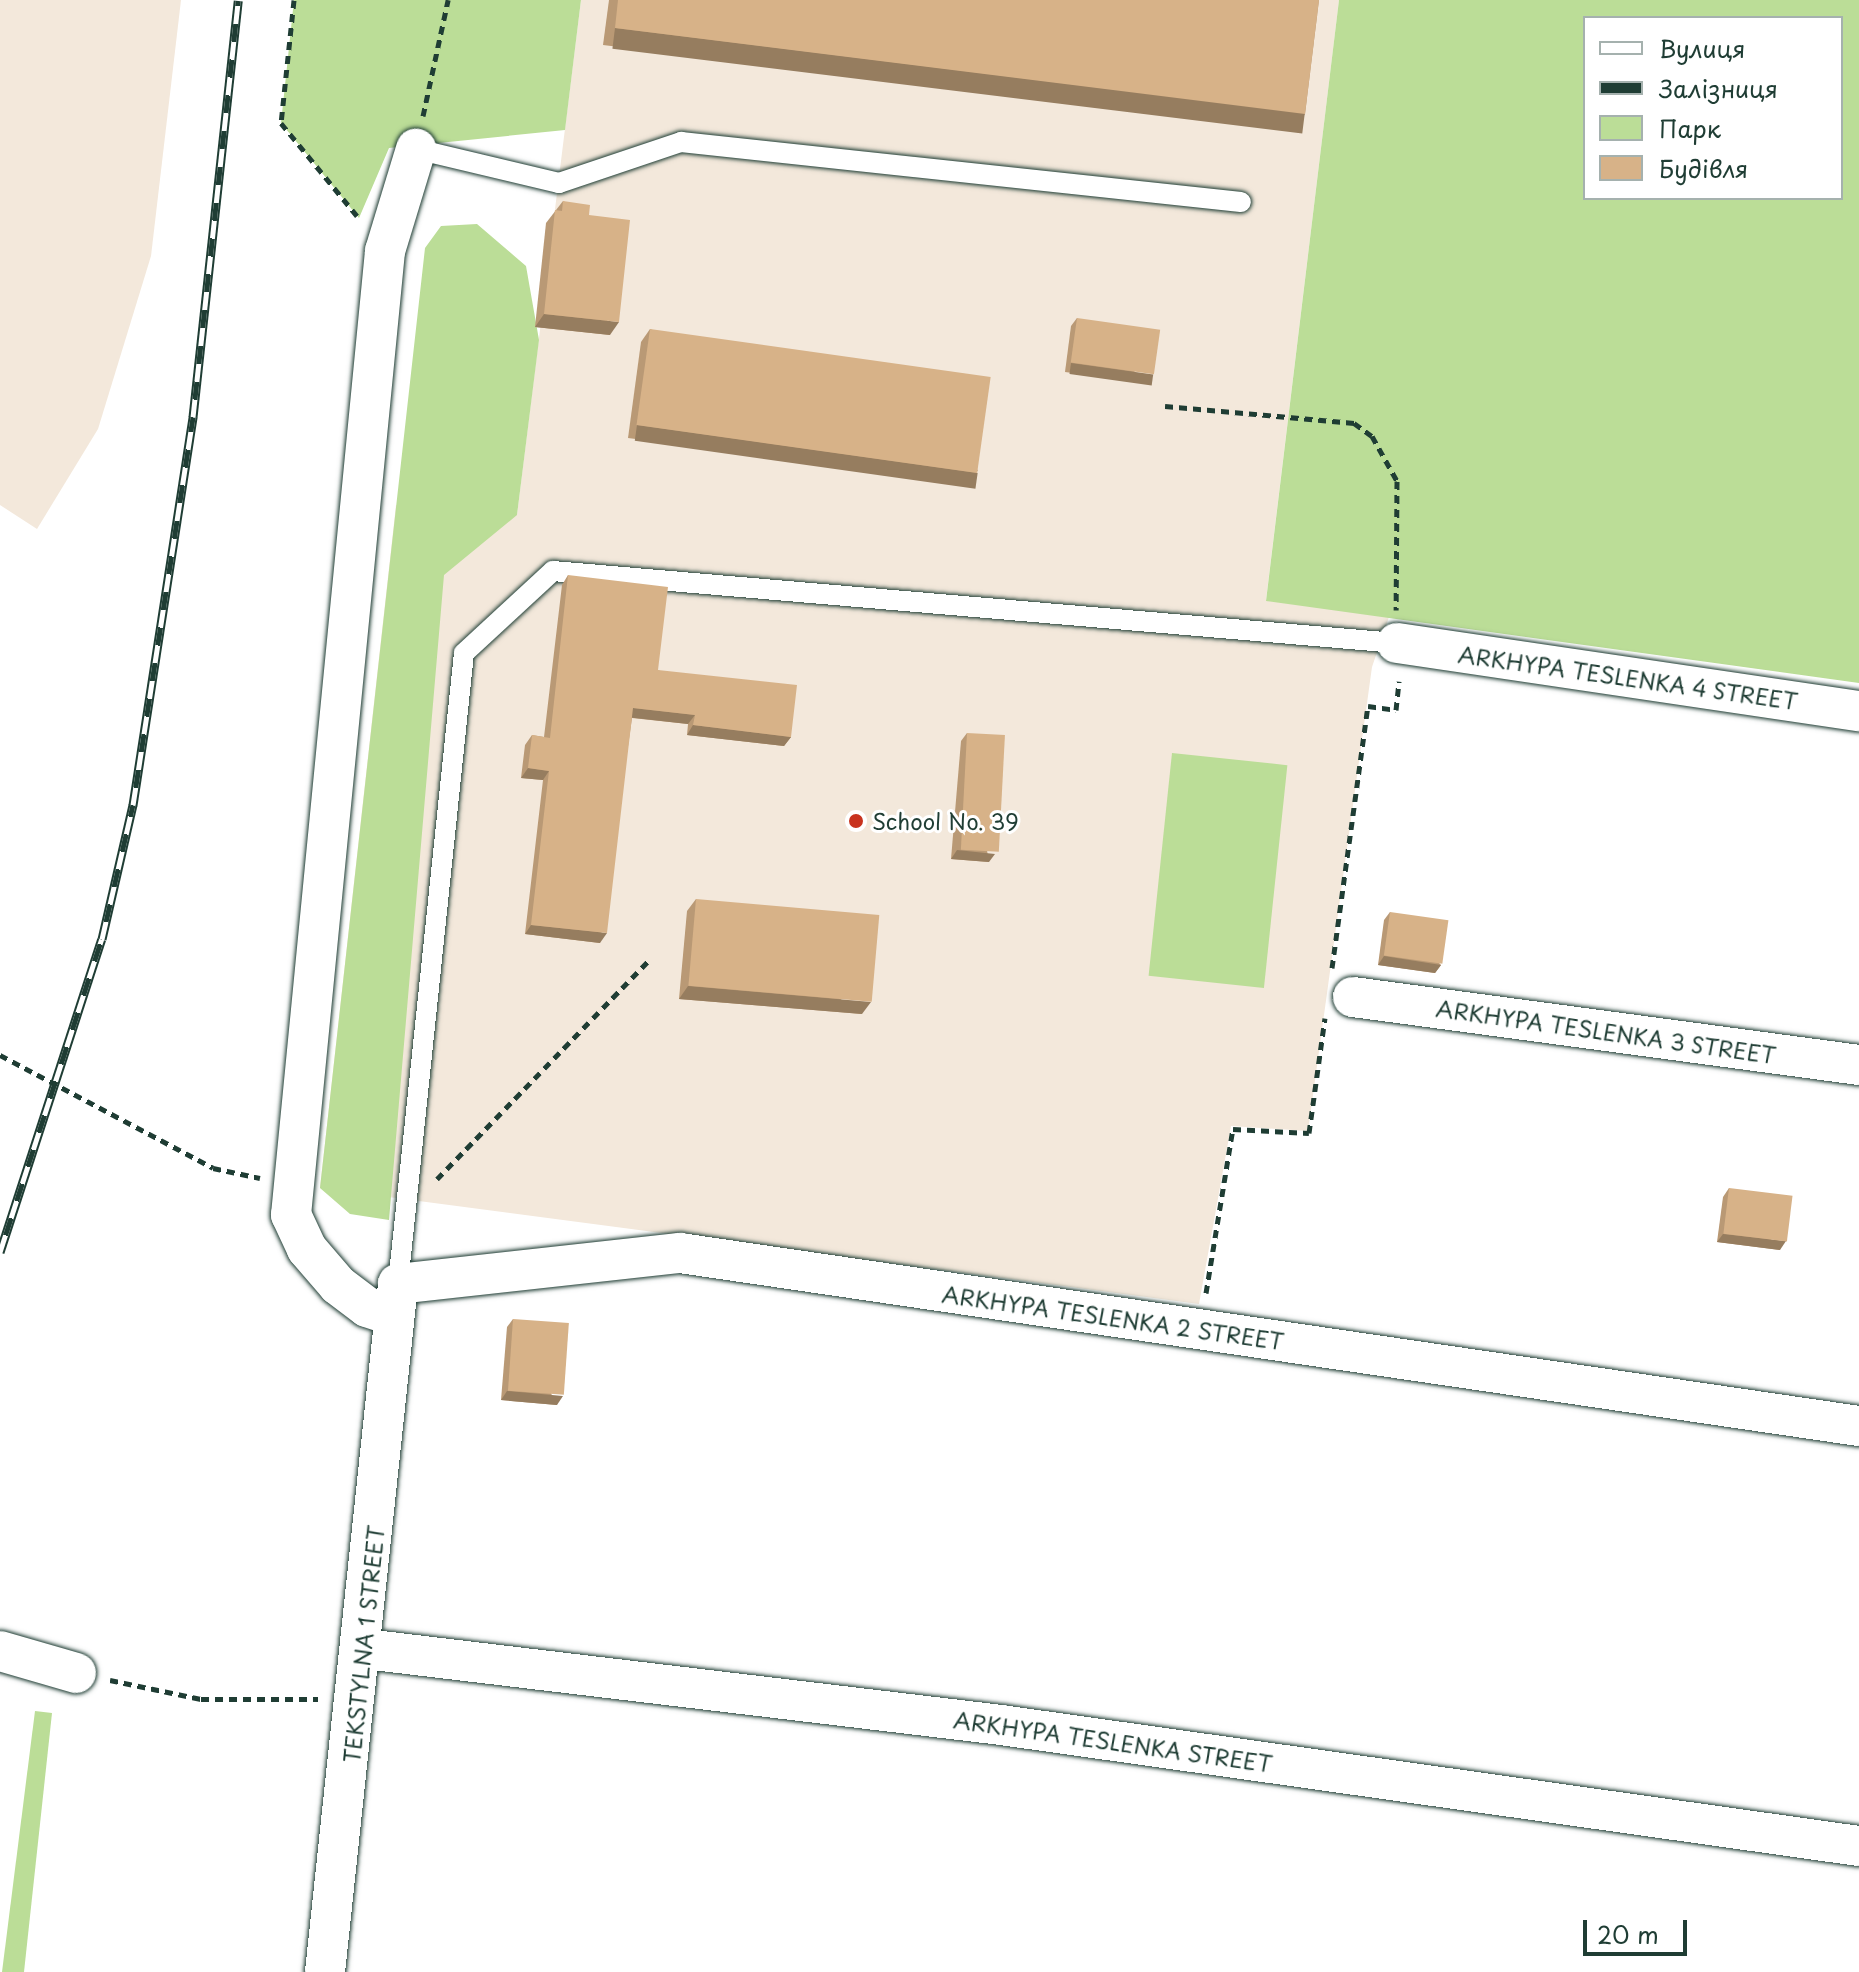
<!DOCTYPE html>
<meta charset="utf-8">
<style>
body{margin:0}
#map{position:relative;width:1859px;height:1972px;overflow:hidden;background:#fff;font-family:"Playpen Sans",sans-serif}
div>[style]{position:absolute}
.built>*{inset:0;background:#f3e8db}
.green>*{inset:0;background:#bbdd97;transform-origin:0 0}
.path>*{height:5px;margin-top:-2.5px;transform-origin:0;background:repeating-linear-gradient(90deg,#1f3d34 0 8px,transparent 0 14px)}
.roads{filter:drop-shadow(0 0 2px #1f3d34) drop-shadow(0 0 2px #1f3d34)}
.service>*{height:20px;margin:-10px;padding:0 10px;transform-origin:10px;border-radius:10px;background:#fff}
.minor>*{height:40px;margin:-20px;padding:0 20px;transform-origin:20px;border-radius:20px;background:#fff}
.rail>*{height:9px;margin-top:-4.5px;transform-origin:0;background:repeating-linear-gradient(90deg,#fff 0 18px,#1f3d34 0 36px);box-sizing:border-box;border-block:2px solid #1f3d34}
.wall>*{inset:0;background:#b99975}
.shaded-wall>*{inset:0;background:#967d5f;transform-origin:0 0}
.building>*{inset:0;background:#d7b288;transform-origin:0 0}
.dots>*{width:22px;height:22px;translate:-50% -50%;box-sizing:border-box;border:4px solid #fff;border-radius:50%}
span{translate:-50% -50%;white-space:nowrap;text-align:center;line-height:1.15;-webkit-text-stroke:6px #fff;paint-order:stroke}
.street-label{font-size:22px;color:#1f3d34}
.poi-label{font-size:22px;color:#1f3d34}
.left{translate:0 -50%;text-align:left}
.legend{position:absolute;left:1583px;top:16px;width:260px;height:184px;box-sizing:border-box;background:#fff;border:2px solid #a5b1ae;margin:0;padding:10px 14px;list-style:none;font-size:24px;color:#1f3d34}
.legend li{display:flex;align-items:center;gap:16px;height:40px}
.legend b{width:40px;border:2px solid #a5b1ae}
.scale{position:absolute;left:1583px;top:1920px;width:104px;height:36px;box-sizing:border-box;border:4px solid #1f3d34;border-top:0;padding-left:10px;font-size:24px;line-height:28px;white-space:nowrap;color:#1f3d34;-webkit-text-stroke:6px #fff;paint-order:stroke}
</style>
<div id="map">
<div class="built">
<div style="clip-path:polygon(0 0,181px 0,151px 256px,98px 429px,37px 529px,0 505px)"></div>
<div style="clip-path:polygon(581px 0,1339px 0,1266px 600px,1390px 614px,1372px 667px,1308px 1131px,1231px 1126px,1199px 1304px,320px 1188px,396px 505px,517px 515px)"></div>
</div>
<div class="green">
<div style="clip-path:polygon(294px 0,581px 0,565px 130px,389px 148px,359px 218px,281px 123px)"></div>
<div style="clip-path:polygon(evenodd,1339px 0,1859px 0,1859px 683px,1266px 601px,1339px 0,1585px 18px,1841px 18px,1841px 198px,1585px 198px,1585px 18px)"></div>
<div style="clip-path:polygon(477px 224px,526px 266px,539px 340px,517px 515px,444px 575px,389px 1220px,350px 1214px,320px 1188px,425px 248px,441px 226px)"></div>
<div style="left:1172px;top:753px;width:116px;height:224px;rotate:6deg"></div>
<div style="clip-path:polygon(35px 1711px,52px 1713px,24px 1972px,2px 1972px)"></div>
</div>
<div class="path">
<div style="left:294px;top:0;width:124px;rotate:96deg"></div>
<div style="left:281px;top:123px;width:120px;rotate:50.7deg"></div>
<div style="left:423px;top:116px;width:119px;rotate:-77.8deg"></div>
<div style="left:1165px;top:406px;width:190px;rotate:5.1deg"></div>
<div style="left:1354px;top:423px;width:22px;rotate:36deg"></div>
<div style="left:1372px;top:436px;width:51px;rotate:60.9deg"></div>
<div style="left:1397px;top:481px;width:129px;rotate:90.4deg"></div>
<div style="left:1332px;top:968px;width:264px;rotate:-82.2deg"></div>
<div style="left:1368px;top:706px;width:28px;rotate:8deg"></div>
<div style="left:1396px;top:710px;width:29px;rotate:-84deg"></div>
<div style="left:0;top:1055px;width:241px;rotate:27.9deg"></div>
<div style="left:213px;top:1168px;width:48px;rotate:12deg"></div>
<div style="left:437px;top:1179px;width:306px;rotate:-45.9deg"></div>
<div style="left:1206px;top:1293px;width:166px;rotate:-80.7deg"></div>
<div style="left:1233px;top:1129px;width:76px;rotate:3deg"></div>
<div style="left:1309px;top:1133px;width:116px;rotate:-82.1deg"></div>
<div style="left:110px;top:1680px;width:93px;rotate:11.8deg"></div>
<div style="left:201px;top:1699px;width:117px"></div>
</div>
<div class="roads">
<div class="service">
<div style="left:416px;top:149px;width:147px;rotate:13.4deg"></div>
<div style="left:559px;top:183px;width:129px;rotate:-18.6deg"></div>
<div style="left:681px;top:142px;width:563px;rotate:6.12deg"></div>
<div style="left:398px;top:1284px;width:634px;rotate:-84.03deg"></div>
<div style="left:464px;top:653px;width:121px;rotate:-42.7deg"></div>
<div style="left:553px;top:571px;width:847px;rotate:4.88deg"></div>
</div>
<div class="minor">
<div style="left:1397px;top:643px;width:467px;rotate:8.4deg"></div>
<div style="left:1353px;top:997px;width:511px;rotate:7.65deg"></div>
<div style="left:394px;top:1316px;width:28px;rotate:-162deg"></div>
<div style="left:367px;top:1307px;width:36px;rotate:-143deg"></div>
<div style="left:338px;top:1285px;width:48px;rotate:-130.7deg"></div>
<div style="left:307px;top:1249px;width:38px;rotate:-115deg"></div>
<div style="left:291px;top:1215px;width:969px;rotate:-84.43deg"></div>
<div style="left:385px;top:251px;width:107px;rotate:-73.1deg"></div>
<div style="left:365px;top:1649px;width:641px;rotate:6.81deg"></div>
<div style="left:1001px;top:1725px;width:866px;rotate:8.03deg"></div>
<div style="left:0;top:1651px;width:79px;rotate:16.1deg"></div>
<div style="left:325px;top:1972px;width:692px;rotate:-83.94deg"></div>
<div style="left:398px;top:1284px;width:284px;rotate:-6.3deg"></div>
<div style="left:680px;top:1253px;width:1192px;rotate:8.35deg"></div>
</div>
</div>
<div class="rail">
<div style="left:0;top:1252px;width:329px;rotate:-72deg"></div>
<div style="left:102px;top:939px;width:138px;rotate:-77deg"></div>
<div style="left:133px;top:805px;width:393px;rotate:-81.2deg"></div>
<div style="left:193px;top:417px;width:419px;rotate:-83.8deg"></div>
</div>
<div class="wall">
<div style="clip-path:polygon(609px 0,1319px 0,1305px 114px,1293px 131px,603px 45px)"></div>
<div style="clip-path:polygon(563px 201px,589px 215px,610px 335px,535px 327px,546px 223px)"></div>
<div style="clip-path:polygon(1077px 318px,1147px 383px,1065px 372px,1071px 326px)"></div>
<div style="clip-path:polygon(650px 329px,978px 470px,969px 483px,628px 438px,641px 342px)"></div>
<div style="clip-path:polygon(568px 575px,658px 670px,791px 737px,784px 746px,687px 735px,688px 724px,632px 718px,600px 943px,525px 934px,543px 780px,521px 778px,525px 745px,532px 735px,544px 737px,562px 585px)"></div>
<div style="clip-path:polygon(967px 733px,989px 862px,951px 859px,961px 741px)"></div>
<div style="clip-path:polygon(696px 899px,862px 1014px,679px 999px,687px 911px)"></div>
<div style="clip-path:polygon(1390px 912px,1441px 965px,1435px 973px,1378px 965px,1384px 920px)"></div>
<div style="clip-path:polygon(1729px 1188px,1780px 1250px,1717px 1242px,1723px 1197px)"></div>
<div style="clip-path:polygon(513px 1319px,557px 1405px,501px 1400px,507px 1327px)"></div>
</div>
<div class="shaded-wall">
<div style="left:615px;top:28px;width:695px;height:21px;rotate:7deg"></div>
<div style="clip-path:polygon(544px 314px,619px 322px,610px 335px,535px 327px)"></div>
<div style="left:1071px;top:363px;width:83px;height:11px;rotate:8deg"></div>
<div style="left:637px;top:425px;width:344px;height:16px;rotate:8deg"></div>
<div style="clip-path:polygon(633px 708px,695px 715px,688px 724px,626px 717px)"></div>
<div style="clip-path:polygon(693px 725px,791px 737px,784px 746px,687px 735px)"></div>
<div style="clip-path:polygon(528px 768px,549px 771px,543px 780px,521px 778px)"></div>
<div style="clip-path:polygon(957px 850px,995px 854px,989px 862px,951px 859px)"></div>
<div style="clip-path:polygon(531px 925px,607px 933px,600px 943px,525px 934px)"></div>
<div style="clip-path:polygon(1384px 956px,1441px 965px,1435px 973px,1378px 965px)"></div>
<div style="clip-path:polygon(688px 986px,871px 1002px,862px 1014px,679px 999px)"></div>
<div style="clip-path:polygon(1723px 1234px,1786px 1241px,1780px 1250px,1717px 1242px)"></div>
<div style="clip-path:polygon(507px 1391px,563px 1396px,557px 1405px,501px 1400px)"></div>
</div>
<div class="building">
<div style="clip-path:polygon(618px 0,1319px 0,1305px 114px,615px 28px)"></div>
<div style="clip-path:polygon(563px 201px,590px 205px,589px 215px,630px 220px,619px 322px,544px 314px,555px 210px,562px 211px)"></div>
<div style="left:1077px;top:318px;width:84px;height:45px;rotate:8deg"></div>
<div style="left:650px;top:329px;width:344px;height:97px;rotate:8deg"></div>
<div style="clip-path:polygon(568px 575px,668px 587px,658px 670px,797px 685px,791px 737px,693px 725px,695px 715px,633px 708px,607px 933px,531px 925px,549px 771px,528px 768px,532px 735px,550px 738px)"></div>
<div style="left:967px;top:733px;width:38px;height:117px;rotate:3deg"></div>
<div style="left:696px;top:899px;width:184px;height:87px;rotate:5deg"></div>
<div style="left:1390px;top:912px;width:59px;height:44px;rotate:8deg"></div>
<div style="left:1729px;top:1188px;width:64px;height:46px;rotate:7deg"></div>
<div style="left:513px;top:1319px;width:56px;height:72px;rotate:4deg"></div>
</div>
<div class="dots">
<div style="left:856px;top:821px;background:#c8321e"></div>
</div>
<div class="street-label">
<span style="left:1628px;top:677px;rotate:8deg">ARKHYPA TESLENKA 4 STREET</span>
<span style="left:1606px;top:1031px;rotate:8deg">ARKHYPA TESLENKA 3 STREET</span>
<span style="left:1113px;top:1317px;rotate:8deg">ARKHYPA TESLENKA 2 STREET</span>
<span style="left:363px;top:1644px;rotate:-84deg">TEKSTYLNA 1 STREET</span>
<span style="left:1113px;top:1741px;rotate:8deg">ARKHYPA TESLENKA STREET</span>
</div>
<div class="poi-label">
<span class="left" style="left:872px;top:821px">School No. 39</span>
</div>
<ul class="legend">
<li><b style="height:10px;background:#fff"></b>Вулиця</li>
<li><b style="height:10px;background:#1f3d34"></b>Залізниця</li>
<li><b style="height:22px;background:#bbdd97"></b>Парк</li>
<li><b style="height:22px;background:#d7b288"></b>Будівля</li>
</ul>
<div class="scale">20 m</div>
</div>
